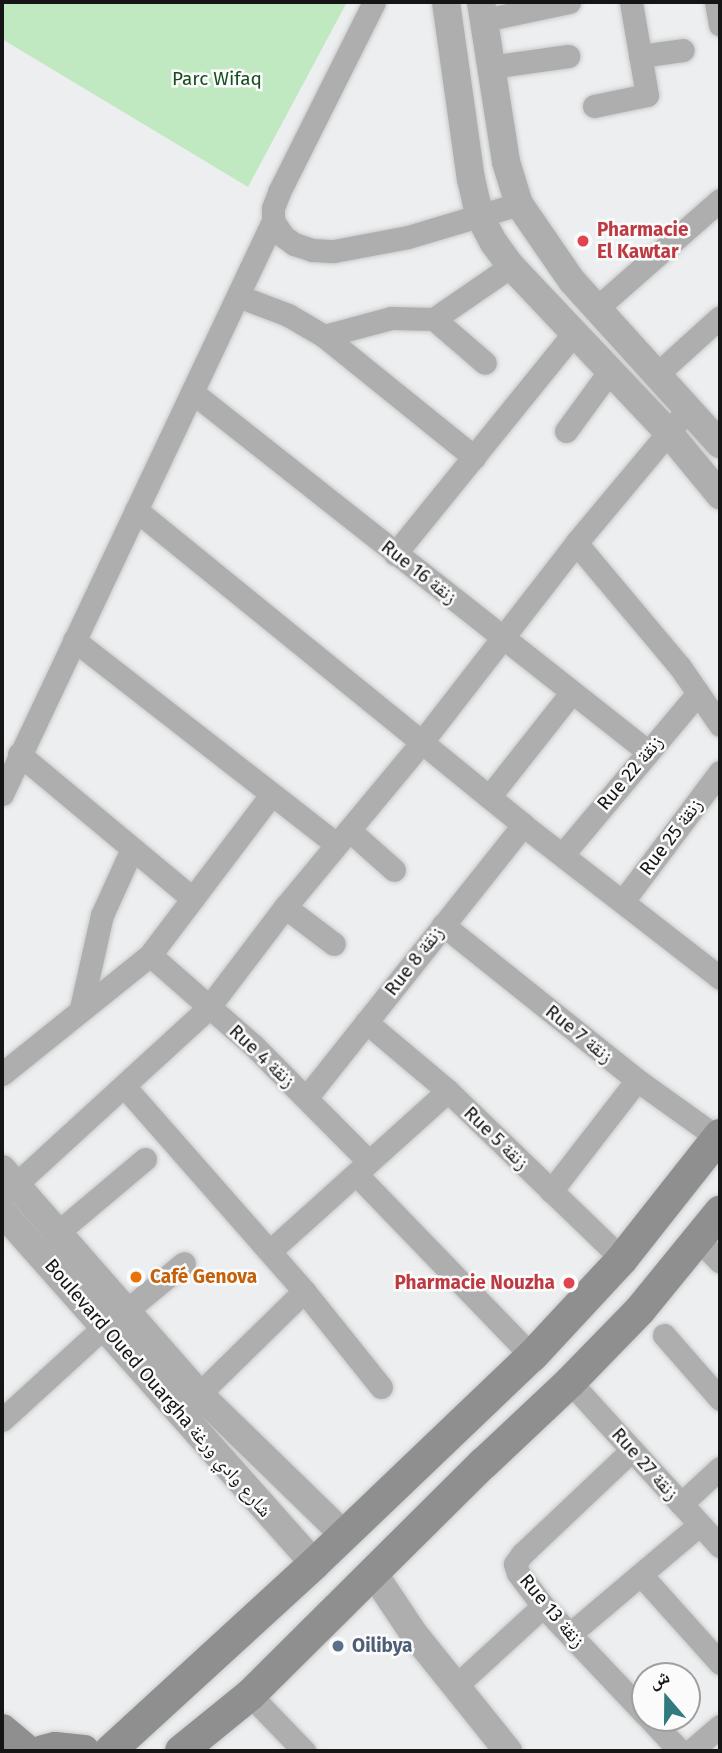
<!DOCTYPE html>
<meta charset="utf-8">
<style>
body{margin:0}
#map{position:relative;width:722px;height:1753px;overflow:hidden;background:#edeeef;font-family:"Fira Sans","Noto Naskh Arabic",sans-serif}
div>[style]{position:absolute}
.green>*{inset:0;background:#c0e8c1}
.roads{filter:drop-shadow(0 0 2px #cacbcc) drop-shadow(0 0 2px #cacbcc)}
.minor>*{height:23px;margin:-11.5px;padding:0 11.5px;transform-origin:11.5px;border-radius:11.5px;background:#afaeae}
.tertiary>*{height:28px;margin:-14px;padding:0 14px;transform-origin:14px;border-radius:14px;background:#afaeae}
.secondary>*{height:32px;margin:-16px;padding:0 16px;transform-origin:16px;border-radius:16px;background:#908f8f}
.dots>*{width:19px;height:19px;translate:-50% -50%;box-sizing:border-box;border:4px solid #fbfbfc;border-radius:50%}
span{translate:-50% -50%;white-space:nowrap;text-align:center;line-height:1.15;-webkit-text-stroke:5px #fbfbfc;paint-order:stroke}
.park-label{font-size:19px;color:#164e1e}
.health-label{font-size:19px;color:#be3a42;font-weight:700}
.left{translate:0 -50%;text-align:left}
.right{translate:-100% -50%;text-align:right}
.street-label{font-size:19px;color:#151515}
.food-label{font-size:19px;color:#c56008;font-weight:700}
.service-label{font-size:19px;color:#4e5e75;font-weight:700}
.frame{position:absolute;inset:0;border:4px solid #151515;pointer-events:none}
.north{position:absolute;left:631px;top:1662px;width:70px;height:70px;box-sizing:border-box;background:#fbfbfc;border:2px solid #9f9fa0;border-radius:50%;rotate:340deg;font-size:19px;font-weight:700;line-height:28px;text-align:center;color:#151515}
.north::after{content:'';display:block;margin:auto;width:24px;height:32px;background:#317a7e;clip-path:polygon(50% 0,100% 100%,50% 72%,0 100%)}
</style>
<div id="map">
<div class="green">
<div style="clip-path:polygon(2px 2px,347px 2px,248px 187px,2px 39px)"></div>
</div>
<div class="roads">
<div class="minor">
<div style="left:716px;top:2px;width:23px;rotate:80deg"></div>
<div style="left:484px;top:20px;width:87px;rotate:-12deg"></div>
<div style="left:640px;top:56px;width:43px;rotate:-7.9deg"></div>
<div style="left:490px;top:67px;width:79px;rotate:-8deg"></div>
<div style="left:594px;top:106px;width:54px;rotate:-11.7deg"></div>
<div style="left:647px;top:95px;width:94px;rotate:-99.8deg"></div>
<div style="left:273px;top:221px;width:18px;rotate:56deg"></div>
<div style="left:283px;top:236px;width:14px;rotate:36deg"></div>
<div style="left:294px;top:244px;width:19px;rotate:18deg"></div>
<div style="left:312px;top:250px;width:22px;rotate:3deg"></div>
<div style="left:334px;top:251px;width:75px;rotate:-10.7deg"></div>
<div style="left:408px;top:237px;width:116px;rotate:-16.6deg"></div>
<div style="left:238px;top:296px;width:53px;rotate:20.8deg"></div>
<div style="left:288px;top:315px;width:42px;rotate:30.3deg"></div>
<div style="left:324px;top:336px;width:193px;rotate:38.9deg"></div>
<div style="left:598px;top:307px;width:162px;rotate:-41.3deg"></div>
<div style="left:434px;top:319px;width:67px;rotate:40.8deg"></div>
<div style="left:324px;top:336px;width:69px;rotate:-15deg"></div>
<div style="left:391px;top:318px;width:43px;rotate:1.3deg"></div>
<div style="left:434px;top:319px;width:93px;rotate:-34.5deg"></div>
<div style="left:656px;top:375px;width:86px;rotate:-42.2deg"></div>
<div style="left:192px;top:392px;width:580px;rotate:38.27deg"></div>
<div style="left:566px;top:431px;width:73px;rotate:-53.9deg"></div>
<div style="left:136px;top:510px;width:499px;rotate:39.1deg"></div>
<div style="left:523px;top:825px;width:249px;rotate:37.8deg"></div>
<div style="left:576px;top:543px;width:162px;rotate:50deg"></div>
<div style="left:680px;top:667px;width:70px;rotate:55.4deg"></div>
<div style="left:395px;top:554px;width:284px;rotate:-51deg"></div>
<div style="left:74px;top:640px;width:332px;rotate:37.9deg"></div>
<div style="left:19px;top:754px;width:226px;rotate:39.8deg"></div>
<div style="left:2px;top:794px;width:634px;rotate:-64.69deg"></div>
<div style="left:273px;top:221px;width:13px;rotate:-90deg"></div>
<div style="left:273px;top:208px;width:17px;rotate:-69deg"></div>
<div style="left:279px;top:192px;width:212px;rotate:-63.4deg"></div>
<div style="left:489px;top:797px;width:132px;rotate:-51.7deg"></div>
<div style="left:349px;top:830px;width:60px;rotate:41.6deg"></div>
<div style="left:563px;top:854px;width:210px;rotate:-50deg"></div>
<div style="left:623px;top:901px;width:161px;rotate:-53.1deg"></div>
<div style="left:285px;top:907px;width:61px;rotate:37.1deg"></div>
<div style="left:443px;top:925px;width:248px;rotate:38.6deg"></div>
<div style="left:637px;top:1080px;width:100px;rotate:35.6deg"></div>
<div style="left:150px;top:955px;width:138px;rotate:41.2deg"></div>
<div style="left:254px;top:1046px;width:163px;rotate:45.2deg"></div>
<div style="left:81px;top:1008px;width:95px;rotate:-77.3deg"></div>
<div style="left:102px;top:915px;width:72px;rotate:-65.6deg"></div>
<div style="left:366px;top:1022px;width:107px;rotate:40.1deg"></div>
<div style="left:448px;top:1091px;width:242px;rotate:44deg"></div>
<div style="left:2px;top:1074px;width:190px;rotate:-38.8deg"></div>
<div style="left:150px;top:955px;width:201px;rotate:-52.9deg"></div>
<div style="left:124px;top:1086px;width:273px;rotate:48.7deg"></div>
<div style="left:304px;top:1291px;width:123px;rotate:51.3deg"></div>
<div style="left:306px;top:1098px;width:349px;rotate:-51.5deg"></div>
<div style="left:356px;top:1174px;width:253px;rotate:46deg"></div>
<div style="left:551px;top:1191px;width:140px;rotate:-52.2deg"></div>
<div style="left:2px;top:1197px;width:281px;rotate:-42.5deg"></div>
<div style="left:209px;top:1007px;width:126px;rotate:-52.8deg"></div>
<div style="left:285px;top:907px;width:213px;rotate:-50.3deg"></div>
<div style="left:421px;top:743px;width:253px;rotate:-52.2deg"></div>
<div style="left:576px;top:543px;width:175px;rotate:-50.1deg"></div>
<div style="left:57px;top:1233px;width:115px;rotate:-40.1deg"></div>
<div style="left:699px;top:1240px;width:30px;rotate:46deg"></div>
<div style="left:270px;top:1251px;width:239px;rotate:-42deg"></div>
<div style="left:126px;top:1311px;width:75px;rotate:-39.6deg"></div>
<div style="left:664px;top:1335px;width:85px;rotate:48.8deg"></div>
<div style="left:570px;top:1382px;width:222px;rotate:47.6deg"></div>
<div style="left:199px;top:1394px;width:147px;rotate:-44.4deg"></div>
<div style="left:2px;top:1420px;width:139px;rotate:-42.4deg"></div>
<div style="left:632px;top:1450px;width:151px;rotate:136.6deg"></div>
<div style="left:522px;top:1554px;width:12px;rotate:125deg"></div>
<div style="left:515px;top:1564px;width:9px;rotate:72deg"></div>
<div style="left:518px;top:1573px;width:41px;rotate:52.9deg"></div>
<div style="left:543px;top:1606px;width:149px;rotate:46.6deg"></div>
<div style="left:681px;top:1504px;width:53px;rotate:-42.7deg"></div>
<div style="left:642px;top:1576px;width:117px;rotate:48.1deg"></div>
<div style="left:570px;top:1634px;width:170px;rotate:-40.2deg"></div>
<div style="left:458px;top:1684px;width:115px;rotate:-42.5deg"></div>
<div style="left:250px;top:1695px;width:78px;rotate:46deg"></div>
<div style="left:649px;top:1718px;width:45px;rotate:46.8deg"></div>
<div style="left:691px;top:1751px;width:38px;rotate:-41deg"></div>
</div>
<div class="tertiary">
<div style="left:446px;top:2px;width:179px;rotate:82deg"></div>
<div style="left:471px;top:179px;width:39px;rotate:77deg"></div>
<div style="left:480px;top:217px;width:30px;rotate:62deg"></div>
<div style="left:494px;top:243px;width:29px;rotate:54deg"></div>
<div style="left:511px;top:266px;width:228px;rotate:46.6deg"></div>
<div style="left:668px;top:432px;width:82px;rotate:50.5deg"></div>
<div style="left:481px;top:2px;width:162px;rotate:81.1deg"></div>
<div style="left:506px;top:162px;width:44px;rotate:72.8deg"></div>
<div style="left:519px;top:204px;width:93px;rotate:55.5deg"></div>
<div style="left:572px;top:281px;width:220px;rotate:47.8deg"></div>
<div style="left:2px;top:1169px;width:299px;rotate:48.8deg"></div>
<div style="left:199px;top:1394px;width:202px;rotate:44.2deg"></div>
<div style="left:2px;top:1212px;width:470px;rotate:48.4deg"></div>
<div style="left:374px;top:1574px;width:72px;rotate:56.3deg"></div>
<div style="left:414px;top:1634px;width:150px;rotate:51.2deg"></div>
</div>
<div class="secondary">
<div style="left:2px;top:1730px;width:33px;rotate:40deg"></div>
<div style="left:43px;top:1751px;width:12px;rotate:-14deg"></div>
<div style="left:55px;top:1748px;width:29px;rotate:6deg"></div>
<div style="left:110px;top:1751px;width:277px;rotate:-42.5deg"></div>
<div style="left:314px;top:1564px;width:301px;rotate:-43.7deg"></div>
<div style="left:532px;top:1356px;width:132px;rotate:-47.1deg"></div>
<div style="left:622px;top:1259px;width:158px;rotate:-51.7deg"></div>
<div style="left:181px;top:1751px;width:89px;rotate:-39.1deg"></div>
<div style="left:250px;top:1695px;width:330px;rotate:-44.8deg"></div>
<div style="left:484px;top:1463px;width:118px;rotate:-43.3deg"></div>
<div style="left:570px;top:1382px;width:100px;rotate:-45.8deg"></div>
<div style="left:640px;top:1310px;width:127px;rotate:-50.8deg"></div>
</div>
</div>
<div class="dots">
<div style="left:583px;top:241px;background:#e0444e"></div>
<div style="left:136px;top:1277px;background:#e8710a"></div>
<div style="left:569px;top:1283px;background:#e0444e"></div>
<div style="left:338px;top:1646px;background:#5c6f8a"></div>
</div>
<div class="park-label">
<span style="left:217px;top:79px">Parc Wifaq</span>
</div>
<div class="health-label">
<span class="left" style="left:597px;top:241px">Pharmacie<br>El Kawtar</span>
<span class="right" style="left:555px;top:1283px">Pharmacie Nouzha</span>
</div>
<div class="street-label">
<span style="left:419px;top:572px;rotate:38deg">Rue 16 زنقة</span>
<span style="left:630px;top:773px;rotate:-50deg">Rue 22 زنقة</span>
<span style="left:671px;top:837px;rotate:-53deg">Rue 25 زنقة</span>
<span style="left:414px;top:961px;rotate:-52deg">Rue 8 زنقة</span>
<span style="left:579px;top:1034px;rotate:39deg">Rue 7 زنقة</span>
<span style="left:262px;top:1056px;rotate:43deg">Rue 4 زنقة</span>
<span style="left:496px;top:1138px;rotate:44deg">Rue 5 زنقة</span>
<span style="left:158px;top:1388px;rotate:49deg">Boulevard Oued Ouargha شارع وادي ورغة</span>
<span style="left:645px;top:1464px;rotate:48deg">Rue 27 زنقة</span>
<span style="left:552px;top:1611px;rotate:50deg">Rue 13 زنقة</span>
</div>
<div class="food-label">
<span class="left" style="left:150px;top:1277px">Café Genova</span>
</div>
<div class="service-label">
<span class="left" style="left:352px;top:1646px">Oilibya</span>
</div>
<div class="frame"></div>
<div class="north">ش</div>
</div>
